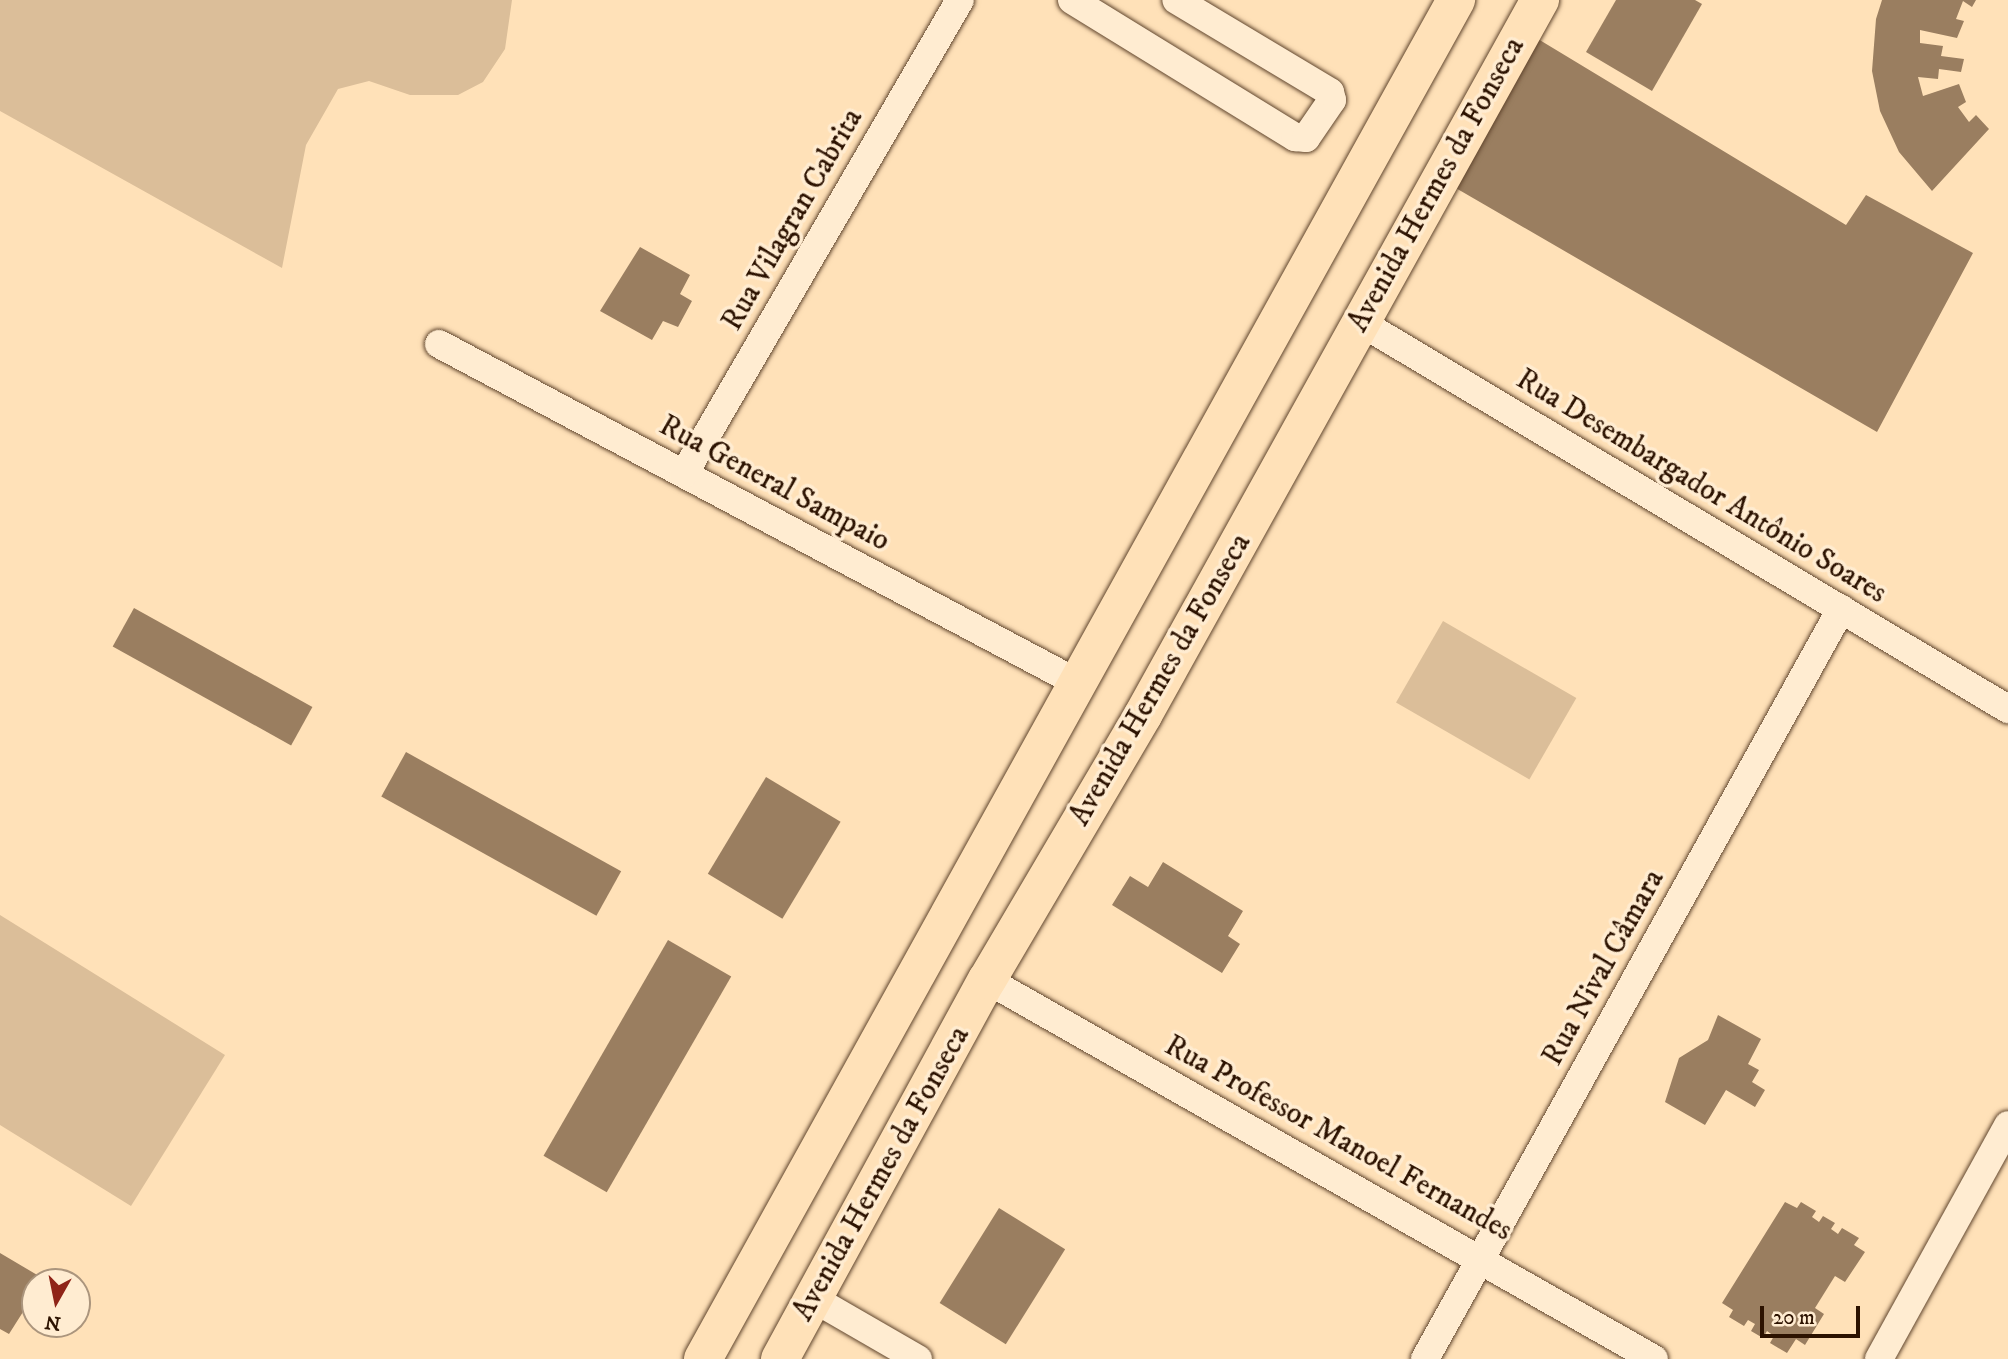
<!DOCTYPE html>
<meta charset="utf-8">
<style>
body{margin:0}
#map{position:relative;width:2008px;height:1359px;overflow:hidden;background:#ffe1b8;font-family:"IM FELL DW Pica",serif}
div>[style]{position:absolute}
.green>*{inset:0;background:#dbbe99;transform-origin:0 0}
.building>*{inset:0;background:#9a7e60;transform-origin:0 0}
.roads{filter:drop-shadow(0 0 2px #61462e) drop-shadow(0 0 2px #61462e)}
.minor>*{height:28px;margin:-14px;padding:0 14px;transform-origin:14px;border-radius:14px;background:#ffecd1}
.primary>*{height:38px;margin:-19px;padding:0 19px;transform-origin:19px;border-radius:19px;background:#ffe1b8}
span{translate:-50% -50%;white-space:nowrap;text-align:center;line-height:1.15;-webkit-text-stroke:7px #ffecd1;paint-order:stroke}
.street-label{font-size:30px;color:#2c1200}
.north{position:absolute;left:21px;top:1268px;width:70px;height:70px;box-sizing:border-box;background:#ffecd1;border:2px solid #ab957d;border-radius:50%;rotate:189deg;font-size:19px;font-weight:700;line-height:28px;text-align:center;color:#2c1200}
.north::after{content:'';display:block;margin:auto;width:24px;height:32px;background:#8f2418;clip-path:polygon(50% 0,100% 100%,50% 72%,0 100%)}
.scale{position:absolute;left:1760px;top:1306px;width:100px;height:32px;box-sizing:border-box;border:4px solid #2c1200;border-top:0;padding-left:9px;font-size:21px;line-height:24px;white-space:nowrap;color:#2c1200;-webkit-text-stroke:5px #ffecd1;paint-order:stroke}
</style>
<div id="map">
<div class="green">
<div style="clip-path:polygon(0 0,512px 0,505px 49px,483px 82px,458px 95px,410px 95px,369px 81px,338px 89px,306px 145px,282px 268px,0 111px)"></div>
<div style="left:1443px;top:621px;width:154px;height:94px;rotate:30deg"></div>
<div style="clip-path:polygon(0 915px,225px 1055px,131px 1206px,0 1125px)"></div>
</div>
<div class="building">
<div style="clip-path:polygon(1616px 0,1695px 0,1702px 4px,1652px 91px,1586px 52px)"></div>
<div style="clip-path:polygon(1882px 0,1976px 0,1972px 7px,1963px 1px,1956px 19px,1964px 21px,1957px 38px,1920px 30px,1920px 43px,1943px 46px,1941px 56px,1964px 59px,1961px 72px,1939px 69px,1938px 79px,1918px 77px,1923px 96px,1959px 84px,1966px 102px,1958px 107px,1969px 122px,1976px 115px,1989px 129px,1932px 191px,1899px 152px,1880px 111px,1872px 71px,1876px 19px)"></div>
<div style="clip-path:polygon(1538px 39px,1846px 225px,1866px 195px,1973px 253px,1877px 432px,1454px 187px)"></div>
<div style="clip-path:polygon(640px 247px,690px 275px,680px 294px,692px 301px,678px 327px,663px 321px,652px 340px,600px 311px)"></div>
<div style="left:134px;top:608px;width:204px;height:44px;rotate:29deg"></div>
<div style="left:406px;top:752px;width:246px;height:51px;rotate:29deg"></div>
<div style="left:766px;top:777px;width:87px;height:113px;rotate:31deg"></div>
<div style="clip-path:polygon(1163px 862px,1243px 911px,1228px 936px,1240px 944px,1222px 973px,1112px 905px,1130px 876px,1148px 887px)"></div>
<div style="left:668px;top:940px;width:73px;height:249px;rotate:30deg"></div>
<div style="clip-path:polygon(1718px 1015px,1761px 1039px,1748px 1064px,1759px 1070px,1752px 1082px,1765px 1090px,1755px 1107px,1726px 1090px,1705px 1125px,1665px 1102px,1679px 1058px,1708px 1040px)"></div>
<div style="clip-path:polygon(1785px 1202px,1797px 1208px,1801px 1202px,1816px 1211px,1812px 1217px,1819px 1222px,1823px 1216px,1835px 1223px,1831px 1229px,1838px 1234px,1842px 1228px,1859px 1238px,1854px 1245px,1865px 1252px,1845px 1282px,1835px 1276px,1815px 1308px,1824px 1314px,1805px 1345px,1796px 1339px,1787px 1353px,1770px 1343px,1774px 1336px,1767px 1331px,1763px 1338px,1751px 1331px,1755px 1324px,1748px 1320px,1744px 1326px,1729px 1317px,1733px 1310px,1722px 1303px)"></div>
<div style="left:999px;top:1208px;width:78px;height:112px;rotate:32deg"></div>
<div style="clip-path:polygon(0 1253px,44px 1279px,35px 1282px,35px 1293px,9px 1334px,0 1329px)"></div>
</div>
<div class="roads">
<div class="minor">
<div style="left:1072px;top:0;width:262px;rotate:31.6deg"></div>
<div style="left:1295px;top:137px;width:11px;rotate:5deg"></div>
<div style="left:1306px;top:138px;width:46px;rotate:-55.6deg"></div>
<div style="left:1332px;top:100px;width:8px;rotate:-104deg"></div>
<div style="left:1330px;top:92px;width:179px;rotate:-149.1deg"></div>
<div style="left:1360px;top:322px;width:755px;rotate:30.85deg"></div>
<div style="left:439px;top:344px;width:723px;rotate:27.95deg"></div>
<div style="left:684px;top:474px;width:548px;rotate:-59.79deg"></div>
<div style="left:987px;top:980px;width:767px;rotate:29.61deg"></div>
<div style="left:814px;top:1299px;width:120px;rotate:30deg"></div>
<div style="left:1425px;top:1359px;width:858px;rotate:-60.98deg"></div>
<div style="left:1879px;top:1359px;width:267px;rotate:-61.1deg"></div>
</div>
<div class="primary">
<div style="left:703px;top:1359px;width:1554px;rotate:-61.01deg"></div>
<div style="left:780px;top:1359px;width:432px;rotate:-61.4deg"></div>
<div style="left:987px;top:980px;width:308px;rotate:-59.5deg"></div>
<div style="left:1143px;top:715px;width:818px;rotate:-60.96deg"></div>
</div>
</div>
<div class="street-label">
<span style="left:1437px;top:185px;rotate:-61deg">Avenida Hermes da Fonseca</span>
<span style="left:793px;top:220px;rotate:-60deg">Rua Vilagran Cabrita</span>
<span style="left:774px;top:484px;rotate:28deg">Rua General Sampaio</span>
<span style="left:1701px;top:487px;rotate:31deg">Rua Desembargador Antônio Soares</span>
<span style="left:1161px;top:680px;rotate:-60deg">Avenida Hermes da Fonseca</span>
<span style="left:1604px;top:968px;rotate:-61deg">Rua Nival Câmara</span>
<span style="left:1338px;top:1139px;rotate:29deg">Rua Professor Manoel Fernandes</span>
<span style="left:882px;top:1174px;rotate:-61deg">Avenida Hermes da Fonseca</span>
</div>
<div class="north">N</div>
<div class="scale">20 m</div>
</div>
